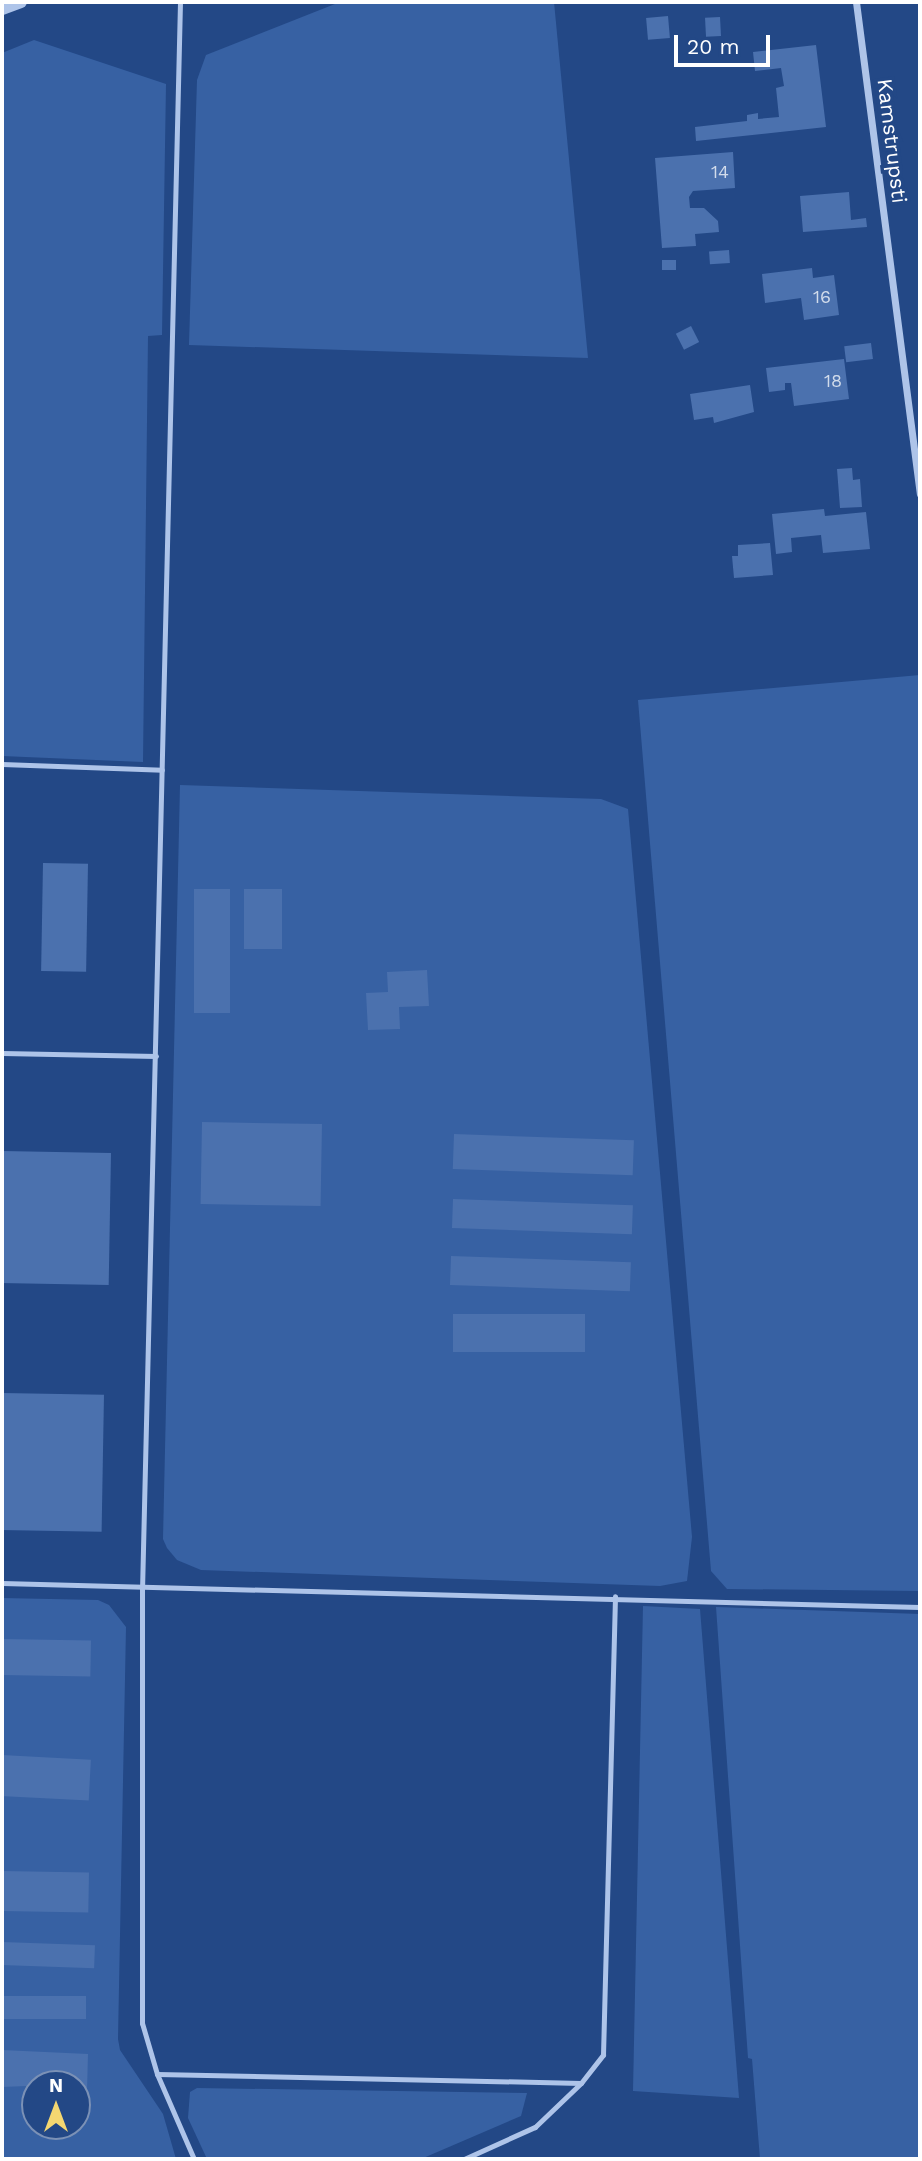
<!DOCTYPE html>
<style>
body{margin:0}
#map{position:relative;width:922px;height:2161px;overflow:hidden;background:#234886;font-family:"Work Sans",sans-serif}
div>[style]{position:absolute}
.green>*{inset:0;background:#3761a3}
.building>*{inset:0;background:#4b71ae;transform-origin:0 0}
.service>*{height:5px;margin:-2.5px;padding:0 2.5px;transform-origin:2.5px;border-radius:2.5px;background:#aec4e9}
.minor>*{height:7px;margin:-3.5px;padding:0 3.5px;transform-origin:3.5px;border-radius:3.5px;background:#aec4e9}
.tertiary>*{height:12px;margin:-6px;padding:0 6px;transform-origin:6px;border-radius:6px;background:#aec4e9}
span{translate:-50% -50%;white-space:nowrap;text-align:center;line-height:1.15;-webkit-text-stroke:7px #234886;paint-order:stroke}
.number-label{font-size:18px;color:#d2dceb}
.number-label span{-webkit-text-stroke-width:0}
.street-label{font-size:21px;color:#fff}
.frame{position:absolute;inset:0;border:4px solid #fff;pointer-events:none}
.north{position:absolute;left:21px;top:2070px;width:70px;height:70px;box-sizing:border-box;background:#234886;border:2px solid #7b91b6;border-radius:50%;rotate:0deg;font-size:19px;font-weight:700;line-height:28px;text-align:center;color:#fff}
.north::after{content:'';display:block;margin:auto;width:24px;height:32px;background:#f4d771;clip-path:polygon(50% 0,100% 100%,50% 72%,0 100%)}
.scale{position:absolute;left:674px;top:35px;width:96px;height:32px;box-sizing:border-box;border:4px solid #fff;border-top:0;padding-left:9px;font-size:21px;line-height:24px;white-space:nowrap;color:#fff;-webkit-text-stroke:5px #234886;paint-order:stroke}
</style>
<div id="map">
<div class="green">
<div style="clip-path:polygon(340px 2px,554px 2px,588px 358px,189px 345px,197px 80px,206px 55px)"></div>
<div style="clip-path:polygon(34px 40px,166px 84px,162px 335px,148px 336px,143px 762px,2px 756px,2px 53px)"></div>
<div style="clip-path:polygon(920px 675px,920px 1591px,727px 1589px,711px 1571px,638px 700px)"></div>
<div style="clip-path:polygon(180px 785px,601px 799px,628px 809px,692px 1537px,687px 1581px,660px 1586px,201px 1570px,177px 1560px,167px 1548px,163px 1539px)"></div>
<div style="clip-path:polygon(evenodd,2px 1598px,98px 1600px,109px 1605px,126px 1627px,118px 2039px,120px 2050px,163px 2114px,176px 2159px,2px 2159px,2px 1598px,35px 2084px,77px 2084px,77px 2126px,35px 2126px,35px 2084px)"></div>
<div style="clip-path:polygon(643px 1606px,700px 1609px,739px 2098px,633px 2091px)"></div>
<div style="clip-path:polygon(716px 1607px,920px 1614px,920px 2159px,760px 2159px,752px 2059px,748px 2058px)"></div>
<div style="clip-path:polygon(197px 2088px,527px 2093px,521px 2116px,421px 2159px,207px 2159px,188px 2118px,190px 2092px)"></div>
</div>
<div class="building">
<div style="left:668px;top:16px;width:22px;height:22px;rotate:85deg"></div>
<div style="left:720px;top:17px;width:19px;height:15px;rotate:87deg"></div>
<div style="clip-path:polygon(816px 45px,826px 127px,696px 141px,695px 127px,747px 121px,747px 115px,758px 113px,758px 119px,779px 117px,776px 88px,784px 86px,781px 68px,755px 71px,753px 52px)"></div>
<div style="clip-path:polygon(733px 152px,735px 188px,693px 191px,689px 197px,690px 208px,704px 208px,718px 221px,719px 232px,695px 234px,696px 246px,662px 248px,655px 158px)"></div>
<div style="clip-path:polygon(849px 192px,851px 220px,866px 218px,867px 227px,803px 232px,800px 196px)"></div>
<div style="left:729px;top:250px;width:13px;height:20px;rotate:86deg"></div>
<div style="left:662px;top:260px;width:14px;height:10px"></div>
<div style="clip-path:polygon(812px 268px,813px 278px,834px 275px,839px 315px,804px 320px,801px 298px,765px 303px,762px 274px)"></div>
<div style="left:691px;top:326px;width:18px;height:17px;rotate:63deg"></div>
<div style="left:871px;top:343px;width:16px;height:27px;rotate:83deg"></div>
<div style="clip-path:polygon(844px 359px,849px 399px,794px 406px,791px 383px,785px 383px,785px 390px,769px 392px,766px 368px)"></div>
<div style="clip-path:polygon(750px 385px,754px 412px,714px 423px,713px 417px,694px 420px,690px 394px)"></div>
<div style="clip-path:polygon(852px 468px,853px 480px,860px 479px,862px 507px,840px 508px,837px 469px)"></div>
<div style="clip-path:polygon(824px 509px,825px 516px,866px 512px,870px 549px,823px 553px,821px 535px,791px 538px,792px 552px,776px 554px,772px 514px)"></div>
<div style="clip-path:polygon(770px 543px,773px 575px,734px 578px,732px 556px,738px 556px,738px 545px)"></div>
<div style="left:43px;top:863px;width:45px;height:108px;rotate:1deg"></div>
<div style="left:194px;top:889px;width:36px;height:124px"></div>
<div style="left:244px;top:889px;width:38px;height:60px"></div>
<div style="clip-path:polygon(427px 970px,429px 1006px,399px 1007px,400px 1029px,368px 1030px,366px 993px,388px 992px,387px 972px)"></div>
<div style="left:202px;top:1122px;width:120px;height:82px;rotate:1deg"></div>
<div style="left:454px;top:1134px;width:180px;height:35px;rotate:2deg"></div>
<div style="left:2px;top:1151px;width:109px;height:132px;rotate:1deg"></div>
<div style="left:453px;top:1199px;width:180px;height:29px;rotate:2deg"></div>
<div style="left:451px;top:1256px;width:180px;height:29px;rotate:2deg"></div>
<div style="left:453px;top:1314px;width:132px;height:38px"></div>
<div style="left:2px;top:1393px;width:102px;height:137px;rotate:1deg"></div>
<div style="left:2px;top:1639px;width:89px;height:36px;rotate:1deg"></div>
<div style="left:2px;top:1755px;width:89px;height:41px;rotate:3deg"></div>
<div style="left:2px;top:1871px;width:87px;height:40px;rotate:1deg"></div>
<div style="left:2px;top:1942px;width:93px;height:23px;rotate:2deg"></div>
<div style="left:2px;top:1996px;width:84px;height:23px"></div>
<div style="clip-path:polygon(2px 2050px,88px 2054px,87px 2091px,77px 2090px,77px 2084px,2px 2087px)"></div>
</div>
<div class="service">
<div style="left:180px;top:2px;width:1584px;rotate:91.37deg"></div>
<div style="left:142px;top:1586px;width:437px;rotate:90deg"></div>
<div style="left:142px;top:2023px;width:53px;rotate:73.6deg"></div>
<div style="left:157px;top:2074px;width:93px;rotate:66.5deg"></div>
<div style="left:2px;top:764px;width:160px;rotate:2.1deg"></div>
<div style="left:2px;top:1053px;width:154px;rotate:1.1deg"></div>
<div style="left:2px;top:1583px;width:918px;rotate:1.5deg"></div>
<div style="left:157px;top:2074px;width:424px;rotate:1.2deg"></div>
<div style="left:581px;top:2083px;width:36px;rotate:-52deg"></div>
<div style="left:603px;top:2055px;width:459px;rotate:-88.5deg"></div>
<div style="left:464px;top:2159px;width:78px;rotate:-24.3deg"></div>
<div style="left:535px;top:2127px;width:64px;rotate:-43.7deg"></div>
</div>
<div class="minor">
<div style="left:856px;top:2px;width:496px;rotate:82.6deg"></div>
</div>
<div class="tertiary">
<div style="left:2px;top:9px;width:20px;rotate:-20deg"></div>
</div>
<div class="number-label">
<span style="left:720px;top:172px">14</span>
<span style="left:822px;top:297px">16</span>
<span style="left:833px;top:381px">18</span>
</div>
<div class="street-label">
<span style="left:892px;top:141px;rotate:83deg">Kamstrupsti</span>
</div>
<div class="frame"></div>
<div class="north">N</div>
<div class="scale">20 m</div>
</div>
